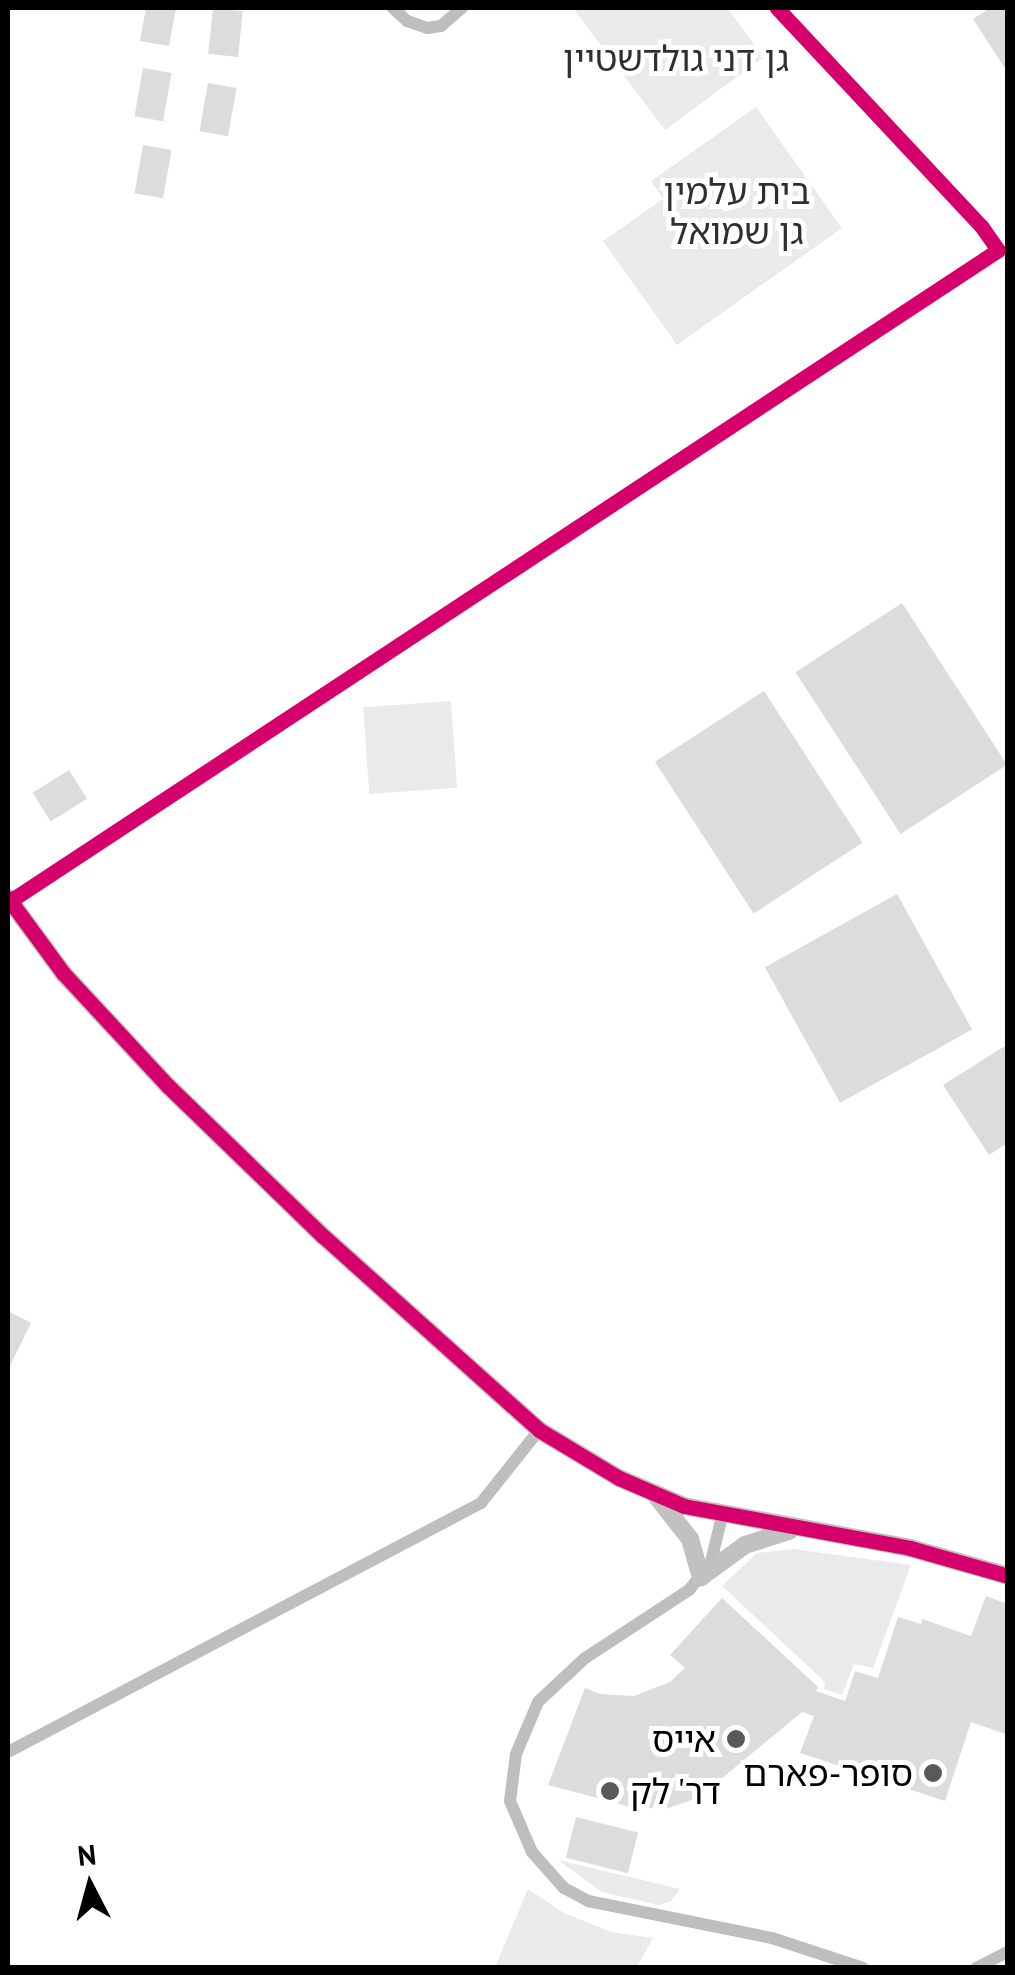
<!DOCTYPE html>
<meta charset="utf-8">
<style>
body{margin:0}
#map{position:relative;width:1015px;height:1975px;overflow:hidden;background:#fff;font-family:"PT Sans","Noto Sans Hebrew",sans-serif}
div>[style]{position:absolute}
.green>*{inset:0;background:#eaeaea;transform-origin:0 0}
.building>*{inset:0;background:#dcdcdc;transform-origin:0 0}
.street>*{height:12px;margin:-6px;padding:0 6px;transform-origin:6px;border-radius:6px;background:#bebebe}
.secondary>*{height:18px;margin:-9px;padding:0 9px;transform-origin:9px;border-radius:9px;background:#c1c1c1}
.cycleway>*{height:15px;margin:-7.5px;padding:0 7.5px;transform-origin:7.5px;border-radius:7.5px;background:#d6006c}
.dots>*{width:28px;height:28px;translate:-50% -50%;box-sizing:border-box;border:5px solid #fff;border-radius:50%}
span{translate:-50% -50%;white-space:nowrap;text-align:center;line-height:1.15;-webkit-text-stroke:10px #fff;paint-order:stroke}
.park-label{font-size:35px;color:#2f2f2f}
.poi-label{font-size:35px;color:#000}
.right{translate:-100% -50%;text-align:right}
.left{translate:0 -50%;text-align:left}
.frame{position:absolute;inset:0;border:10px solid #000;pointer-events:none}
.north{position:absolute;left:40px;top:1835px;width:100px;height:100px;-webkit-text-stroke:8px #fff;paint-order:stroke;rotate:354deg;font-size:28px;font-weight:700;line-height:40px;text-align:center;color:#000}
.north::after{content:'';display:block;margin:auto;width:35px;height:45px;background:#000;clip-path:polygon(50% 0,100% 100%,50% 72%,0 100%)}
</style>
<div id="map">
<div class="green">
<div style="clip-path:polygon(573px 8px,727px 8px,764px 57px,665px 130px)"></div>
<div style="clip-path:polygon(756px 107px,842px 228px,677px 345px,603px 241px,663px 199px,651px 181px)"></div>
<div style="left:451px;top:701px;width:87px;height:88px;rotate:86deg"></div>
<div style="clip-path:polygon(793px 1549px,911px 1565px,873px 1668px,854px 1664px,842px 1695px,824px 1689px,825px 1682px,722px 1586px,757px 1553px)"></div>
<div style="clip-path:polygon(558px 1860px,680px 1889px,671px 1901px,659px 1905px,602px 1892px)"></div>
<div style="clip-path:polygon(528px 1889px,564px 1913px,611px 1932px,653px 1938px,637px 1967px,495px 1967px)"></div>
</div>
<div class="building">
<div style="clip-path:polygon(146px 8px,176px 8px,169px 46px,140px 41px)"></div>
<div style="left:213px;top:8px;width:30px;height:46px;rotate:6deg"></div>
<div style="clip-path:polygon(990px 8px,1008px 8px,1008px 73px,973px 19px)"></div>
<div style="left:143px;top:68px;width:29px;height:49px;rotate:10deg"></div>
<div style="left:208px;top:83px;width:29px;height:49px;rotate:10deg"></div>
<div style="left:143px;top:145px;width:29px;height:49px;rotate:10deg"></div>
<div style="left:902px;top:603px;width:193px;height:127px;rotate:57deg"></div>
<div style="left:764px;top:691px;width:181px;height:130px;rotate:57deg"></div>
<div style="left:69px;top:770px;width:34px;height:43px;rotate:58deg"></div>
<div style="left:897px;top:894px;width:155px;height:151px;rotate:61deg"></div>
<div style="clip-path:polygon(1008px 1044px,1008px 1143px,989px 1155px,943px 1085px)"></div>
<div style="clip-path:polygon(8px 1311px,31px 1323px,8px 1370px)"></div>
<div style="clip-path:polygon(986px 1596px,1008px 1604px,1008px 1735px,971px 1722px,945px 1801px,800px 1753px,814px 1716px,802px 1712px,698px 1798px,665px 1809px,631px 1807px,548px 1785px,585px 1688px,600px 1694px,634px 1696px,670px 1682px,685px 1668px,670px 1655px,722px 1598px,818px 1687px,816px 1691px,845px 1701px,855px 1671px,878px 1678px,898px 1617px,921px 1624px,922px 1619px,971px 1636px)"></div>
<div style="left:576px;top:1817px;width:64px;height:42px;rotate:14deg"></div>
</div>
<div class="street">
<div style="left:393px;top:8px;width:19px;rotate:43deg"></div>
<div style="left:407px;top:21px;width:21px;rotate:19deg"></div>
<div style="left:427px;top:28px;width:14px;rotate:-8deg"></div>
<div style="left:441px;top:26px;width:28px;rotate:-41deg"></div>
<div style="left:10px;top:901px;width:1183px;rotate:-33.38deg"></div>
<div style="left:998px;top:250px;width:29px;rotate:-125deg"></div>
<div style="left:981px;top:226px;width:299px;rotate:-133.1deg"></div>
<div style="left:722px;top:1516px;width:47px;rotate:103.4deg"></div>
<div style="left:711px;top:1562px;width:36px;rotate:128deg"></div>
<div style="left:689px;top:1590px;width:124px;rotate:146.8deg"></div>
<div style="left:585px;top:1658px;width:64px;rotate:136.9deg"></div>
<div style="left:538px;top:1702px;width:56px;rotate:112.9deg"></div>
<div style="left:516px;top:1754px;width:47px;rotate:97.3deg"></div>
<div style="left:510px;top:1801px;width:56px;rotate:66.7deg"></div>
<div style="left:532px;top:1852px;width:48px;rotate:48.4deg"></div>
<div style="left:564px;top:1888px;width:27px;rotate:28deg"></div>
<div style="left:588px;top:1901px;width:188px;rotate:11.4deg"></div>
<div style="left:772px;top:1938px;width:96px;rotate:18.2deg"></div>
<div style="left:8px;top:1752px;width:535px;rotate:-27.76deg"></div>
<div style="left:481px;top:1503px;width:93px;rotate:-51.5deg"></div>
<div style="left:976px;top:1968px;width:36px;rotate:-27deg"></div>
</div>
<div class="secondary">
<div style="left:8px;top:898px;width:93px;rotate:53.7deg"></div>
<div style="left:63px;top:973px;width:154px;rotate:47.1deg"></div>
<div style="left:168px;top:1086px;width:216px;rotate:44.1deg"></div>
<div style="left:323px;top:1236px;width:290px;rotate:41.9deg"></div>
<div style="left:539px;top:1430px;width:93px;rotate:31deg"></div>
<div style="left:619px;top:1478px;width:71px;rotate:23.3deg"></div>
<div style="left:684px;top:1506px;width:230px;rotate:10.5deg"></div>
<div style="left:910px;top:1548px;width:102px;rotate:15.9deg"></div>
<div style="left:657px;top:1497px;width:53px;rotate:51.8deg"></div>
<div style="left:690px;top:1539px;width:40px;rotate:74deg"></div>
<div style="left:701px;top:1577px;width:54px;rotate:-36deg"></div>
<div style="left:745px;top:1545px;width:46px;rotate:-17.7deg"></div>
</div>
<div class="cycleway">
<div style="left:8px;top:898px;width:93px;rotate:53.7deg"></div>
<div style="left:63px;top:973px;width:154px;rotate:47.1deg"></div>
<div style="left:168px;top:1086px;width:216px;rotate:44.1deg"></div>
<div style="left:323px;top:1236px;width:290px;rotate:41.9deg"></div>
<div style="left:539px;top:1430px;width:93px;rotate:31deg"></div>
<div style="left:619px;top:1478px;width:71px;rotate:23.3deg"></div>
<div style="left:684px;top:1506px;width:230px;rotate:10.5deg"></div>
<div style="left:910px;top:1548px;width:102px;rotate:15.9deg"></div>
<div style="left:10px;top:901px;width:1183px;rotate:-33.38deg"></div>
<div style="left:998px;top:250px;width:29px;rotate:-125deg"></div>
<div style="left:981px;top:226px;width:299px;rotate:-133.1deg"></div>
</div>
<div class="dots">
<div style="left:736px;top:1739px;background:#595959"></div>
<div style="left:933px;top:1773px;background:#595959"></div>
<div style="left:610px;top:1791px;background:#595959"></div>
</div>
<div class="park-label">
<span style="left:676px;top:58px">גן דני גולדשטיין</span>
<span style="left:737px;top:211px">בית עלמין<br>גן שמואל</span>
</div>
<div class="poi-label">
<span class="right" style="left:716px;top:1739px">אייס</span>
<span class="right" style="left:913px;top:1773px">סופר-פארם</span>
<span class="left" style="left:630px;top:1791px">דר' לק</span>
</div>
<div class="frame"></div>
<div class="north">N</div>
</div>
